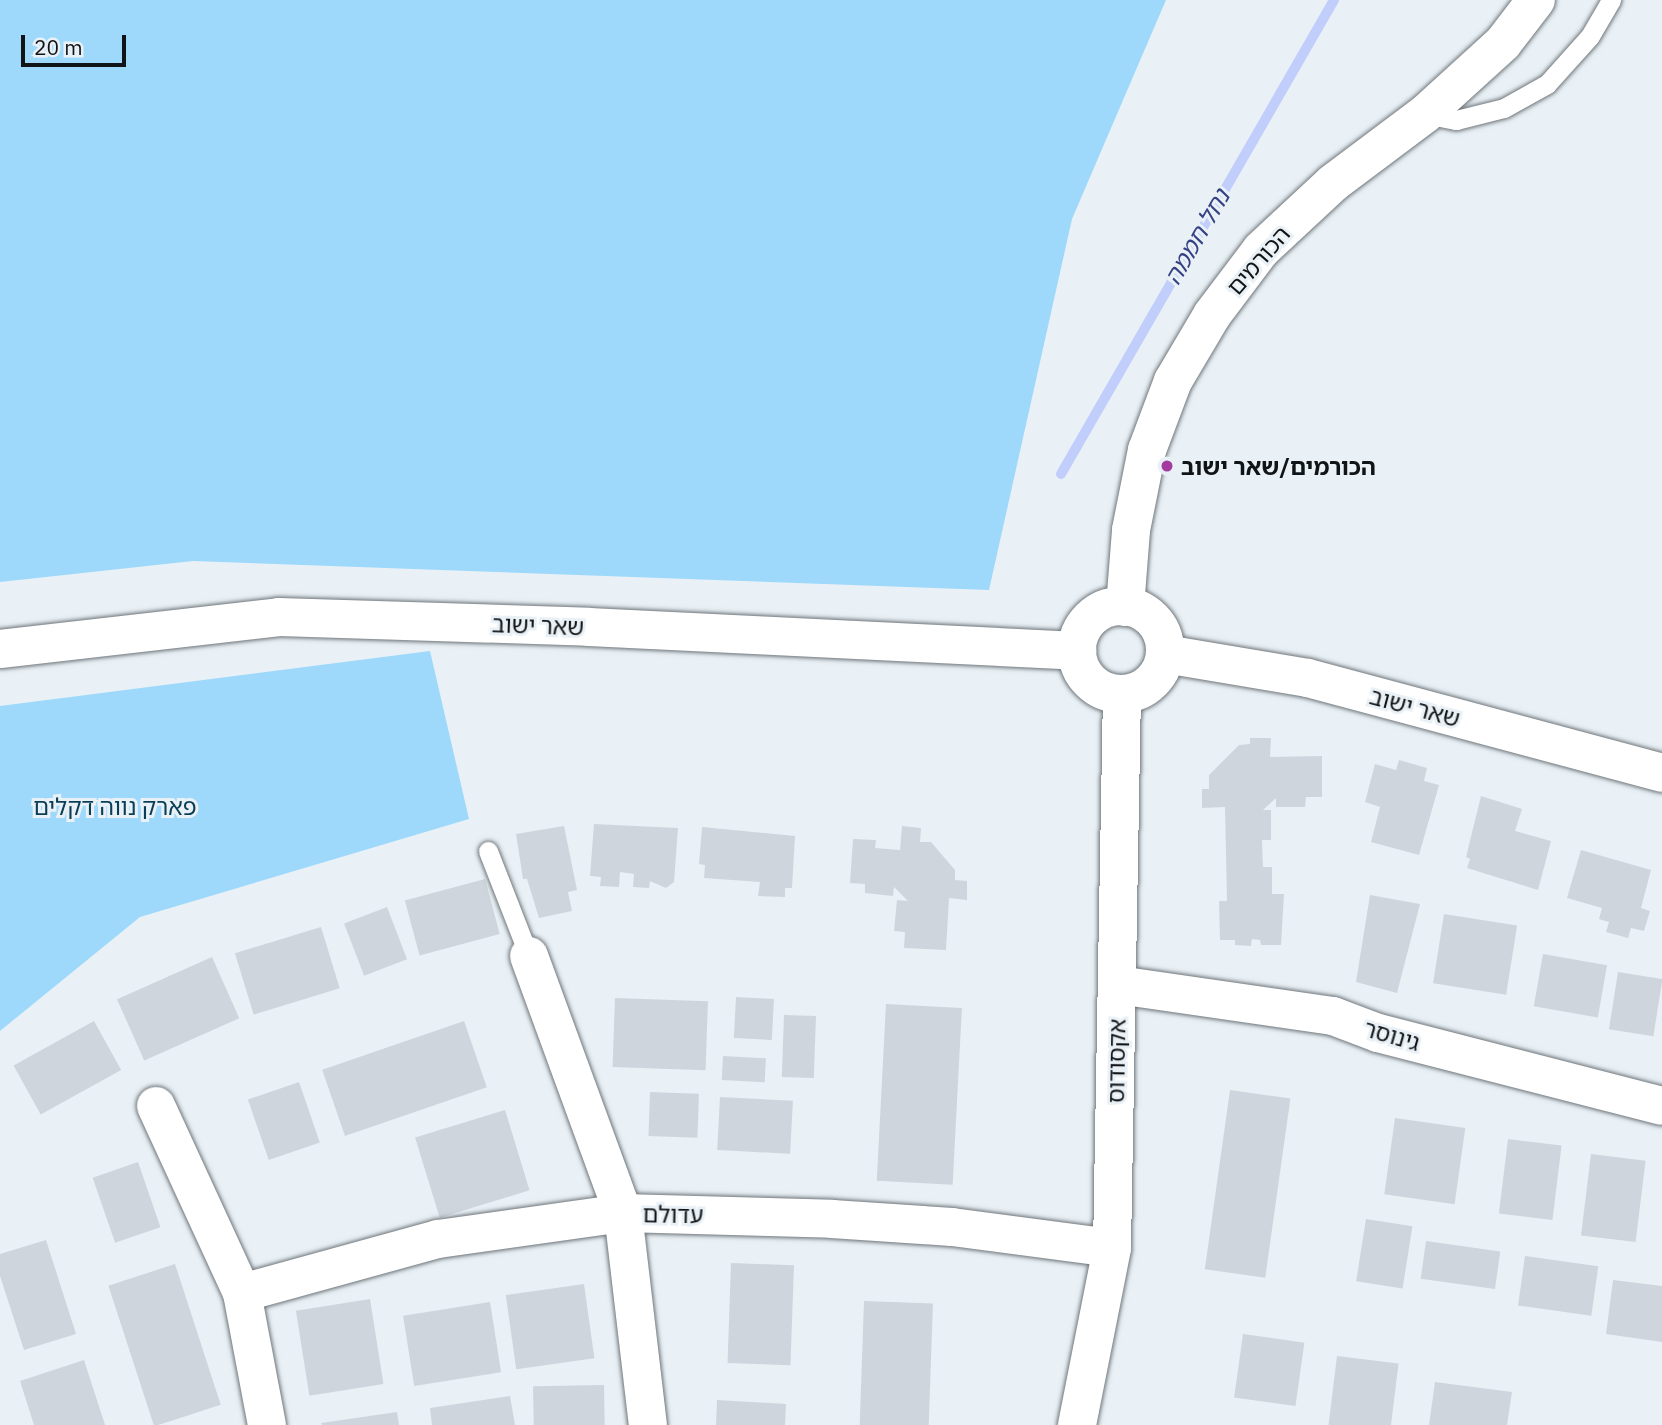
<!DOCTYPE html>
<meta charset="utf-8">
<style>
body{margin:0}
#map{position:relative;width:1662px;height:1425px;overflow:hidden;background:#e9f1f6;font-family:"IBM Plex Sans","Noto Sans Hebrew",sans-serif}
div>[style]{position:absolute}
.green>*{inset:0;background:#9ed9fc}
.stream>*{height:10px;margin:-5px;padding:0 5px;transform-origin:5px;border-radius:5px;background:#c1cefc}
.building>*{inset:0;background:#cfd5dc;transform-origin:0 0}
.roads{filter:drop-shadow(0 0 2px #6f767b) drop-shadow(0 0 2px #6f767b)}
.service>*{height:19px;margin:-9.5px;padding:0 9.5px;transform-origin:9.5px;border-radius:9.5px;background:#fff}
.minor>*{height:38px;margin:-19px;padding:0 19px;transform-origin:19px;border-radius:19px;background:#fff}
.tertiary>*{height:38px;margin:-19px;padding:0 19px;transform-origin:19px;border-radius:19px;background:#fff}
.tertiary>.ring{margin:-19px;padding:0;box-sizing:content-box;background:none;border:38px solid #fff;border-radius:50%}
.dots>*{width:19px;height:19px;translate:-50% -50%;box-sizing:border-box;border:4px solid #e9f1f6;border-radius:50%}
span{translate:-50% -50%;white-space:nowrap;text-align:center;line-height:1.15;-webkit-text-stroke:6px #e9f1f6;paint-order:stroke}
.street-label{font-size:23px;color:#111416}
.poi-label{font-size:23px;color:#111416;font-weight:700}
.left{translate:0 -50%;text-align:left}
.park-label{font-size:23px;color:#093e56}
.water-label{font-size:24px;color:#354183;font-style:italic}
.scale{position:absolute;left:21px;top:35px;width:105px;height:32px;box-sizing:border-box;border:4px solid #111416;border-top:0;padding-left:9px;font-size:21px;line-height:24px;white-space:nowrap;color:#111416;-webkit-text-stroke:5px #e9f1f6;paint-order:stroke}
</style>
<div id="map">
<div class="green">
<div style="clip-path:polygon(0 0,1166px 0,1072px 219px,989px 590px,193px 561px,0 582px)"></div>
<div style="clip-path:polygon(430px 651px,469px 819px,140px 917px,0 1031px,0 706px)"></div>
</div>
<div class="stream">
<div style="left:1061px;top:474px;width:547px;rotate:-60.06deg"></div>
</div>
<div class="building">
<div style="clip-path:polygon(1250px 738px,1271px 738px,1270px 757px,1322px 756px,1322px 797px,1306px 797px,1305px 807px,1276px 807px,1276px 798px,1263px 810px,1271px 810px,1271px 840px,1262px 840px,1263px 867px,1272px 867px,1272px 894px,1284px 894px,1281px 945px,1261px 945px,1260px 940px,1252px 939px,1251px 946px,1235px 945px,1235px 940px,1220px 940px,1219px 901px,1227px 901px,1225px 807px,1202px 808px,1202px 789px,1209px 789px,1209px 775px,1239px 745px,1250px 744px)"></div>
<div style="clip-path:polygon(1399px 760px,1427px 768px,1424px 781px,1439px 785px,1419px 855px,1371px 842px,1380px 807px,1365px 802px,1375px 764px,1396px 770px)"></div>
<div style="clip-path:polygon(1481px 796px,1522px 809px,1515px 831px,1551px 841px,1538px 890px,1467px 868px,1470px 859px,1466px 857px)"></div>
<div style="clip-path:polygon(594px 824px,678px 828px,674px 882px,666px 888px,650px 881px,649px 888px,633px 887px,634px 874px,620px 872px,619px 887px,600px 886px,601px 877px,590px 876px)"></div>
<div style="clip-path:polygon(564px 826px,577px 890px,568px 892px,572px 911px,539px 918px,527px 879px,523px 879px,516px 834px)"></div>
<div style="clip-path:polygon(902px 826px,921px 828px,920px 842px,931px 842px,955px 870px,955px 880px,967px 881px,967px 900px,949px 898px,946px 950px,904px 948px,905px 932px,894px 931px,897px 900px,908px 901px,894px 887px,893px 896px,865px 893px,865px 884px,850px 883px,853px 839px,876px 840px,875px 848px,900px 850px)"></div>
<div style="clip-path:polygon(702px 827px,795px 836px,792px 888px,785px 888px,785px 897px,758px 896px,760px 882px,704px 878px,705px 865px,699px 864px)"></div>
<div style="clip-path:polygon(1581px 850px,1651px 870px,1641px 908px,1650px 911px,1644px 931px,1631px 928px,1628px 938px,1606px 932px,1609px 922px,1599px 919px,1602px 908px,1567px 898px)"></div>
<div style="left:485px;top:879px;width:57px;height:83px;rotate:75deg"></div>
<div style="clip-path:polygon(1370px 895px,1420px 904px,1397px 993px,1356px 982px)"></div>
<div style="left:387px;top:907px;width:56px;height:46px;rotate:69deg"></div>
<div style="left:1444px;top:914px;width:74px;height:70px;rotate:9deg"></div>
<div style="left:321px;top:927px;width:64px;height:90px;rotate:73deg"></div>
<div style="left:1543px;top:954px;width:65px;height:53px;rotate:10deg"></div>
<div style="left:212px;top:957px;width:67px;height:104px;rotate:66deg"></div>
<div style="left:1618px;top:972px;width:45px;height:58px;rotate:9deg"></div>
<div style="left:736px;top:997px;width:38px;height:41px;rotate:3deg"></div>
<div style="left:615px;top:998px;width:93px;height:69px;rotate:2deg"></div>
<div style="left:886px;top:1004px;width:76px;height:177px;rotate:3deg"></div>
<div style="left:784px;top:1015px;width:32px;height:62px;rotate:2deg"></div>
<div style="left:94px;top:1021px;width:56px;height:92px;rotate:61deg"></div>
<div style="left:464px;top:1021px;width:70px;height:150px;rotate:71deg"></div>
<div style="left:723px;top:1056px;width:43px;height:24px;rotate:3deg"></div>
<div style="left:299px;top:1082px;width:64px;height:54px;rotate:71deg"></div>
<div style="left:1230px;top:1090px;width:61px;height:181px;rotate:8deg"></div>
<div style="left:650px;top:1092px;width:49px;height:44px;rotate:2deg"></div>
<div style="left:720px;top:1097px;width:73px;height:53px;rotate:3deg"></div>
<div style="left:505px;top:1110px;width:84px;height:94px;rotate:73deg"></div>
<div style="left:1395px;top:1118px;width:71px;height:77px;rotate:8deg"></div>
<div style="left:1508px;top:1139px;width:54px;height:75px;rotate:7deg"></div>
<div style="left:1591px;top:1154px;width:55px;height:82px;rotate:7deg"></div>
<div style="left:138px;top:1162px;width:69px;height:48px;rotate:71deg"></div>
<div style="left:1366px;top:1219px;width:47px;height:63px;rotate:9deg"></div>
<div style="clip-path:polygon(46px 1240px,76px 1334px,24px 1350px,0 1276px,0 1254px)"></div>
<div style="left:1426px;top:1241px;width:75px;height:38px;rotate:8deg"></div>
<div style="left:1525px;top:1256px;width:74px;height:50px;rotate:8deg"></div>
<div style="left:731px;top:1263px;width:63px;height:100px;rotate:2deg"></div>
<div style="left:175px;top:1264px;width:148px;height:70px;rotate:72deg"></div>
<div style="clip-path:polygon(1613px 1280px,1662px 1286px,1662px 1342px,1606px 1334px)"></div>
<div style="left:584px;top:1284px;width:75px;height:79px;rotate:82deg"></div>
<div style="left:370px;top:1299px;width:86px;height:75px;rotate:81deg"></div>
<div style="left:864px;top:1301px;width:69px;height:124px;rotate:2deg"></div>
<div style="left:490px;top:1302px;width:71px;height:88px;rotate:81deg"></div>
<div style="left:1243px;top:1334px;width:62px;height:64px;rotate:8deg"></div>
<div style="left:1337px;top:1356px;width:62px;height:70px;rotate:7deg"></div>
<div style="clip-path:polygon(84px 1360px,105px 1425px,34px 1425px,20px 1381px)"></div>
<div style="clip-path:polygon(1435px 1382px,1512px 1392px,1507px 1425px,1429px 1425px)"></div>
<div style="left:604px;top:1385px;width:40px;height:71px;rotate:89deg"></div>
<div style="clip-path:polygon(510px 1396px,515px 1425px,432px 1425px,430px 1408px)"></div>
<div style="clip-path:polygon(717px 1400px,786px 1404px,785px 1425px,716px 1425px)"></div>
<div style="clip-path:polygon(397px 1412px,399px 1425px,322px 1425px,321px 1423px)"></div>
</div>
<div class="roads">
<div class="service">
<div style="left:1425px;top:114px;width:32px;rotate:11deg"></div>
<div style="left:1456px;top:120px;width:49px;rotate:-14deg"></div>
<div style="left:1504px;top:108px;width:49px;rotate:-29.2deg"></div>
<div style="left:1547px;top:84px;width:64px;rotate:-48.1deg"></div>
<div style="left:1590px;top:36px;width:42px;rotate:-59.7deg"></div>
<div style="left:488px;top:851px;width:113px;rotate:68.7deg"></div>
</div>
<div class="minor">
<div style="left:1165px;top:654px;width:145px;rotate:9.5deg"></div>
<div style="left:1308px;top:678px;width:367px;rotate:15deg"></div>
<div style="left:529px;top:956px;width:274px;rotate:69.9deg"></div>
<div style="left:623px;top:1213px;width:213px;rotate:83.3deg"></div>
<div style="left:1118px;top:985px;width:217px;rotate:8.2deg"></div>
<div style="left:1333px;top:1016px;width:48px;rotate:20.7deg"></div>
<div style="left:1378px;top:1033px;width:293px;rotate:14.4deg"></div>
<div style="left:156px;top:1106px;width:206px;rotate:65.3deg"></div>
<div style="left:242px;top:1293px;width:134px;rotate:79.3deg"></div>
<div style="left:242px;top:1293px;width:203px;rotate:-15.4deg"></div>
<div style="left:438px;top:1239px;width:187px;rotate:-8deg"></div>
<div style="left:623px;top:1213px;width:209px;rotate:1.6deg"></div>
<div style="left:832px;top:1219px;width:120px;rotate:3.8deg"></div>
<div style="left:952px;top:1227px;width:161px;rotate:7.5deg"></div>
</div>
<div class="tertiary">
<div class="ring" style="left:1077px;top:606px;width:50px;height:50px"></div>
<div style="left:1125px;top:607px;width:77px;rotate:-85.5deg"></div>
<div style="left:1131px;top:530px;width:82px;rotate:-78.7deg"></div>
<div style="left:1147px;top:450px;width:74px;rotate:-69.4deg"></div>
<div style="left:1173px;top:381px;width:77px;rotate:-59.4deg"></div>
<div style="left:1212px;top:315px;width:81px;rotate:-53deg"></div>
<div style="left:1261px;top:250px;width:98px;rotate:-42.9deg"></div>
<div style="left:1333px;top:183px;width:115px;rotate:-36.9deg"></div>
<div style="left:1425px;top:114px;width:105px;rotate:-42.3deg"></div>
<div style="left:1503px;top:43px;width:54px;rotate:-52.5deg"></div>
<div style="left:0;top:649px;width:281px;rotate:-6.5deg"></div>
<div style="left:279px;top:617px;width:310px;rotate:1.8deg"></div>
<div style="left:589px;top:627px;width:489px;rotate:2.8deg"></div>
<div style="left:1077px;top:1425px;width:180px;rotate:-78.8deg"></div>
<div style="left:1112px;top:1248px;width:554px;rotate:-88.97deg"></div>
</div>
</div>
<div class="dots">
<div style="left:1167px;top:466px;background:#a33a9d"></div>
</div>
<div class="street-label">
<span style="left:1258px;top:260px;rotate:-49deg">הכורמים</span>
<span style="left:538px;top:625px;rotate:2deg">שאר ישוב</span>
<span style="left:1415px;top:707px;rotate:15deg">שאר ישוב</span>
<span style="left:1392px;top:1035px;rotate:16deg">גינוסר</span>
<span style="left:1116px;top:1061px;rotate:-89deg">אקסודוס</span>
<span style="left:673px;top:1214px;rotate:1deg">עדולם</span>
</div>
<div class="poi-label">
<span class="left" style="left:1181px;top:466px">הכורמים/שאר ישוב</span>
</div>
<div class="park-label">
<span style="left:115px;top:806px">פארק נווה דקלים</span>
</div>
<div class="water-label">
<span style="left:1197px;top:237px;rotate:-60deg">נחל חממה</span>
</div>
<div class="scale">20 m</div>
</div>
